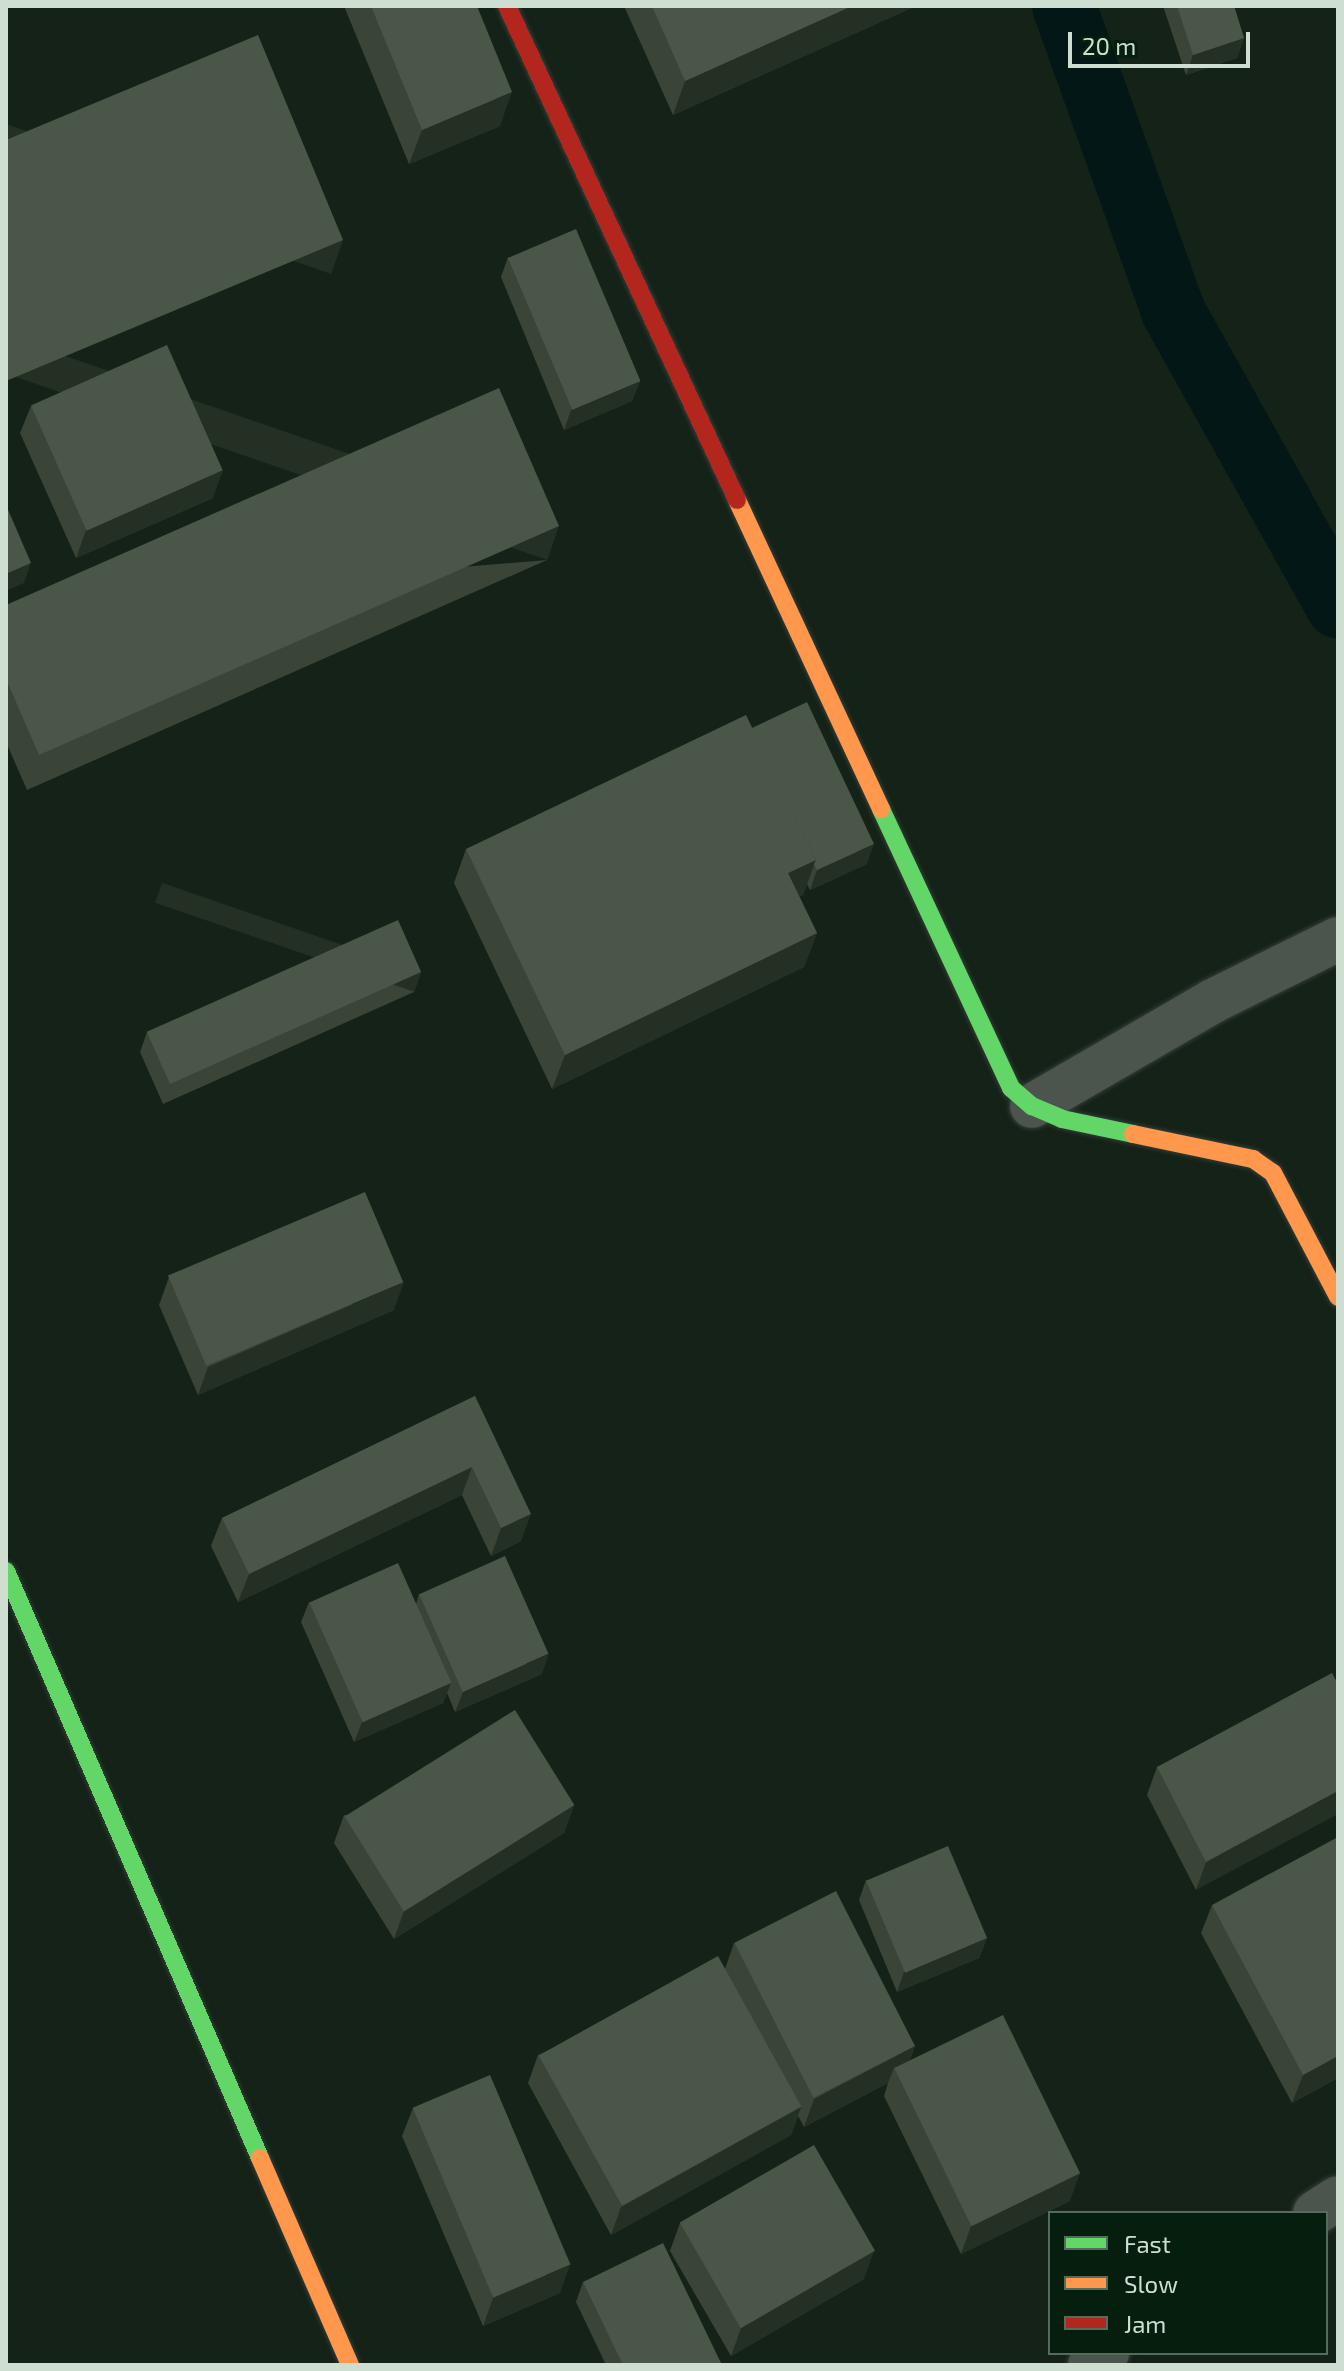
<!DOCTYPE html>
<style>
body{margin:0}
#map{position:relative;width:1344px;height:2371px;overflow:hidden;background:#142218;font-family:"Exo 2",sans-serif}
div>[style]{position:absolute}
.canal>*{height:64px;margin:-32px;padding:0 32px;transform-origin:32px;border-radius:32px;background:#031716}
.roads{filter:drop-shadow(0 0 2px #333d36) drop-shadow(0 0 2px #333d36)}
.street>*{height:44px;margin:-22px;padding:0 22px;transform-origin:22px;border-radius:22px;background:#4b544d}
.fast>*{height:18px;margin:-9px;padding:0 9px;transform-origin:9px;border-radius:9px;background:#63d668}
.slow>*{height:18px;margin:-9px;padding:0 9px;transform-origin:9px;border-radius:9px;background:#ff974d}
.jam>*{height:18px;margin:-9px;padding:0 9px;transform-origin:9px;border-radius:9px;background:#b3261e}
.wall>*{inset:0;background:#3a4538}
.shaded-wall>*{inset:0;background:#243024;transform-origin:0 0}
.building>*{inset:0;background:#4a5648;transform-origin:0 0}
span{translate:-50% -50%;white-space:nowrap;text-align:center;line-height:1.15;-webkit-text-stroke:6px #051e0d;paint-order:stroke}
.frame{position:absolute;inset:0;border:8px solid #ceded1;pointer-events:none}
.legend{position:absolute;left:1048px;top:2211px;width:280px;height:144px;box-sizing:border-box;background:#051e0d;border:2px solid #556b5b;margin:0;padding:10px 14px;list-style:none;font-size:24px;color:#ceded1}
.legend li{display:flex;align-items:center;gap:16px;height:40px}
.legend b{width:40px;border:2px solid #556b5b}
.scale{position:absolute;left:1068px;top:32px;width:182px;height:36px;box-sizing:border-box;border:4px solid #ceded1;border-top:0;padding-left:10px;font-size:24px;line-height:28px;white-space:nowrap;color:#ceded1;-webkit-text-stroke:6px #051e0d;paint-order:stroke}
</style>
<div id="map">
<div class="canal">
<div style="left:1064px;top:6px;width:326px;rotate:70.3deg"></div>
<div style="left:1174px;top:313px;width:336px;rotate:60.8deg"></div>
</div>
<div class="roads">
<div class="street">
<div style="left:1032px;top:1106px;width:209px;rotate:-30.1deg"></div>
<div style="left:1213px;top:1001px;width:140px;rotate:-26.4deg"></div>
<div style="left:1315px;top:2213px;width:27px;rotate:-33deg"></div>
<div style="left:1090px;top:2365px;width:21px;rotate:-35deg"></div>
</div>
<div class="fast">
<div style="left:881px;top:809px;width:308px;rotate:65deg"></div>
<div style="left:1011px;top:1088px;width:28px;rotate:41deg"></div>
<div style="left:1032px;top:1106px;width:33px;rotate:23deg"></div>
<div style="left:1062px;top:1119px;width:73px;rotate:11.9deg"></div>
<div style="left:6px;top:1571px;width:640px;rotate:66.6deg"></div>
</div>
<div class="slow">
<div style="left:737px;top:500px;width:341px;rotate:65deg"></div>
<div style="left:1133px;top:1134px;width:123px;rotate:11.8deg"></div>
<div style="left:1253px;top:1159px;width:24px;rotate:35deg"></div>
<div style="left:1273px;top:1173px;width:140px;rotate:62.3deg"></div>
<div style="left:260px;top:2158px;width:226px;rotate:66.5deg"></div>
</div>
<div class="jam">
<div style="left:507px;top:6px;width:545px;rotate:65.03deg"></div>
</div>
</div>
<div class="wall">
<div style="clip-path:polygon(344px 6px,477px 6px,500px 126px,409px 164px)"></div>
<div style="clip-path:polygon(624px 6px,916px 6px,673px 115px)"></div>
<div style="clip-path:polygon(1163px 6px,1234px 6px,1244px 38px,1237px 58px,1186px 75px)"></div>
<div style="clip-path:polygon(508px 257px,640px 381px,632px 401px,564px 430px,501px 277px)"></div>
<div style="clip-path:polygon(31px 406px,213px 498px,76px 558px,20px 433px)"></div>
<div style="clip-path:polygon(547px 560px,27px 790px,6px 742px,6px 605px)"></div>
<div style="clip-path:polygon(752px 728px,867px 864px,810px 890px,807px 884px,803px 895px,799px 896px,817px 933px,804px 967px,552px 1089px,454px 883px,466px 849px)"></div>
<div style="clip-path:polygon(421px 972px,414px 992px,163px 1104px,140px 1052px,147px 1032px)"></div>
<div style="clip-path:polygon(169px 1277px,394px 1310px,198px 1395px,159px 1305px)"></div>
<div style="clip-path:polygon(475px 1396px,521px 1541px,491px 1556px,462px 1495px,238px 1602px,211px 1546px,222px 1518px)"></div>
<div style="clip-path:polygon(419px 1594px,542px 1674px,455px 1712px,447px 1693px,443px 1703px,354px 1742px,301px 1622px,309px 1602px,416px 1604px)"></div>
<div style="clip-path:polygon(1338px 1684px,1196px 1890px,1147px 1795px,1157px 1767px)"></div>
<div style="clip-path:polygon(574px 1805px,564px 1833px,394px 1939px,334px 1843px,344px 1815px)"></div>
<div style="clip-path:polygon(866px 1880px,987px 1938px,979px 1958px,897px 1992px,859px 1900px)"></div>
<div style="clip-path:polygon(1212px 1905px,1338px 2078px,1292px 2103px,1201px 1933px)"></div>
<div style="clip-path:polygon(734px 1943px,915px 2046px,910px 2060px,1070px 2201px,961px 2254px,884px 2096px,888px 2083px,804px 2127px,798px 2116px,791px 2135px,611px 2235px,528px 2083px,538px 2055px,725px 1969px)"></div>
<div style="clip-path:polygon(413px 2108px,560px 2293px,483px 2326px,402px 2136px)"></div>
<div style="clip-path:polygon(680px 2223px,864px 2279px,731px 2356px,670px 2251px)"></div>
<div style="clip-path:polygon(583px 2282px,721px 2363px,720px 2365px,606px 2365px,576px 2302px)"></div>
</div>
<div class="shaded-wall">
<div style="clip-path:polygon(852px 6px,916px 6px,673px 115px,685px 81px)"></div>
<div style="clip-path:polygon(1244px 38px,1237px 58px,1186px 75px,1193px 55px)"></div>
<div style="clip-path:polygon(512px 92px,500px 126px,409px 164px,422px 130px)"></div>
<div style="left:343px;top:240px;width:36px;height:365px;rotate:109deg"></div>
<div style="clip-path:polygon(640px 381px,632px 401px,564px 430px,571px 410px)"></div>
<div style="clip-path:polygon(223px 470px,213px 498px,76px 558px,86px 530px)"></div>
<div style="left:559px;top:526px;width:36px;height:568px;rotate:109deg"></div>
<div style="clip-path:polygon(31px 563px,24px 583px,6px 591px,6px 574px)"></div>
<div style="clip-path:polygon(874px 844px,867px 864px,810px 890px,817px 870px)"></div>
<div style="clip-path:polygon(816px 860px,803px 895px,776px 907px,788px 873px)"></div>
<div style="clip-path:polygon(817px 933px,804px 967px,552px 1089px,565px 1055px)"></div>
<div style="left:421px;top:972px;width:21px;height:274px;rotate:109deg"></div>
<div style="clip-path:polygon(404px 1282px,394px 1310px,198px 1395px,208px 1367px)"></div>
<div style="clip-path:polygon(472px 1467px,462px 1495px,238px 1602px,249px 1574px)"></div>
<div style="clip-path:polygon(531px 1514px,521px 1541px,491px 1556px,501px 1528px)"></div>
<div style="clip-path:polygon(549px 1654px,542px 1674px,455px 1712px,463px 1692px)"></div>
<div style="clip-path:polygon(451px 1683px,443px 1703px,354px 1742px,362px 1722px)"></div>
<div style="clip-path:polygon(1338px 1791px,1338px 1814px,1196px 1890px,1206px 1862px)"></div>
<div style="clip-path:polygon(574px 1805px,564px 1833px,394px 1939px,404px 1911px)"></div>
<div style="clip-path:polygon(987px 1938px,979px 1958px,897px 1992px,904px 1972px)"></div>
<div style="clip-path:polygon(915px 2046px,905px 2074px,894px 2068px,888px 2083px,804px 2127px,814px 2099px)"></div>
<div style="clip-path:polygon(1338px 2056px,1338px 2078px,1292px 2103px,1303px 2075px)"></div>
<div style="clip-path:polygon(801px 2107px,791px 2135px,611px 2235px,621px 2207px)"></div>
<div style="clip-path:polygon(1080px 2173px,1070px 2201px,961px 2254px,971px 2226px)"></div>
<div style="clip-path:polygon(874px 2251px,864px 2279px,731px 2356px,741px 2328px)"></div>
<div style="clip-path:polygon(570px 2265px,560px 2293px,483px 2326px,493px 2298px)"></div>
</div>
<div class="building">
<div style="clip-path:polygon(371px 6px,477px 6px,512px 92px,422px 130px)"></div>
<div style="clip-path:polygon(652px 6px,852px 6px,685px 81px)"></div>
<div style="clip-path:polygon(1177px 6px,1234px 6px,1244px 38px,1193px 55px)"></div>
<div style="clip-path:polygon(258px 35px,343px 240px,6px 381px,6px 140px)"></div>
<div style="left:576px;top:229px;width:165px;height:74px;rotate:67deg"></div>
<div style="left:167px;top:345px;width:137px;height:149px;rotate:66deg"></div>
<div style="clip-path:polygon(499px 388px,559px 526px,39px 755px,6px 679px,6px 605px)"></div>
<div style="clip-path:polygon(6px 505px,31px 563px,6px 574px)"></div>
<div style="clip-path:polygon(807px 702px,874px 844px,817px 870px,814px 864px,816px 860px,752px 728px)"></div>
<div style="clip-path:polygon(746px 715px,816px 860px,788px 873px,817px 933px,565px 1055px,466px 849px)"></div>
<div style="left:398px;top:920px;width:57px;height:275px;rotate:66deg"></div>
<div style="left:365px;top:1192px;width:98px;height:214px;rotate:67deg"></div>
<div style="clip-path:polygon(475px 1396px,531px 1514px,501px 1528px,472px 1467px,249px 1574px,222px 1518px)"></div>
<div style="left:505px;top:1556px;width:107px;height:94px;rotate:66deg"></div>
<div style="left:398px;top:1563px;width:131px;height:97px;rotate:66deg"></div>
<div style="clip-path:polygon(1332px 1673px,1338px 1684px,1338px 1791px,1206px 1862px,1157px 1767px)"></div>
<div style="left:515px;top:1710px;width:112px;height:201px;rotate:58deg"></div>
<div style="clip-path:polygon(1338px 1837px,1338px 2056px,1303px 2075px,1212px 1905px)"></div>
<div style="left:948px;top:1846px;width:100px;height:89px;rotate:67deg"></div>
<div style="left:836px;top:1891px;width:174px;height:114px;rotate:63deg"></div>
<div style="left:718px;top:1956px;width:172px;height:205px;rotate:61deg"></div>
<div style="left:1003px;top:2015px;width:176px;height:121px;rotate:64deg"></div>
<div style="left:490px;top:2075px;width:206px;height:84px;rotate:67deg"></div>
<div style="left:814px;top:2145px;width:122px;height:155px;rotate:60deg"></div>
<div style="clip-path:polygon(663px 2243px,721px 2363px,717px 2365px,623px 2365px,583px 2282px)"></div>
</div>
<div class="frame"></div>
<ul class="legend">
<li><b style="height:10px;background:#63d668"></b>Fast</li>
<li><b style="height:10px;background:#ff974d"></b>Slow</li>
<li><b style="height:10px;background:#b3261e"></b>Jam</li>
</ul>
<div class="scale">20 m</div>
</div>
